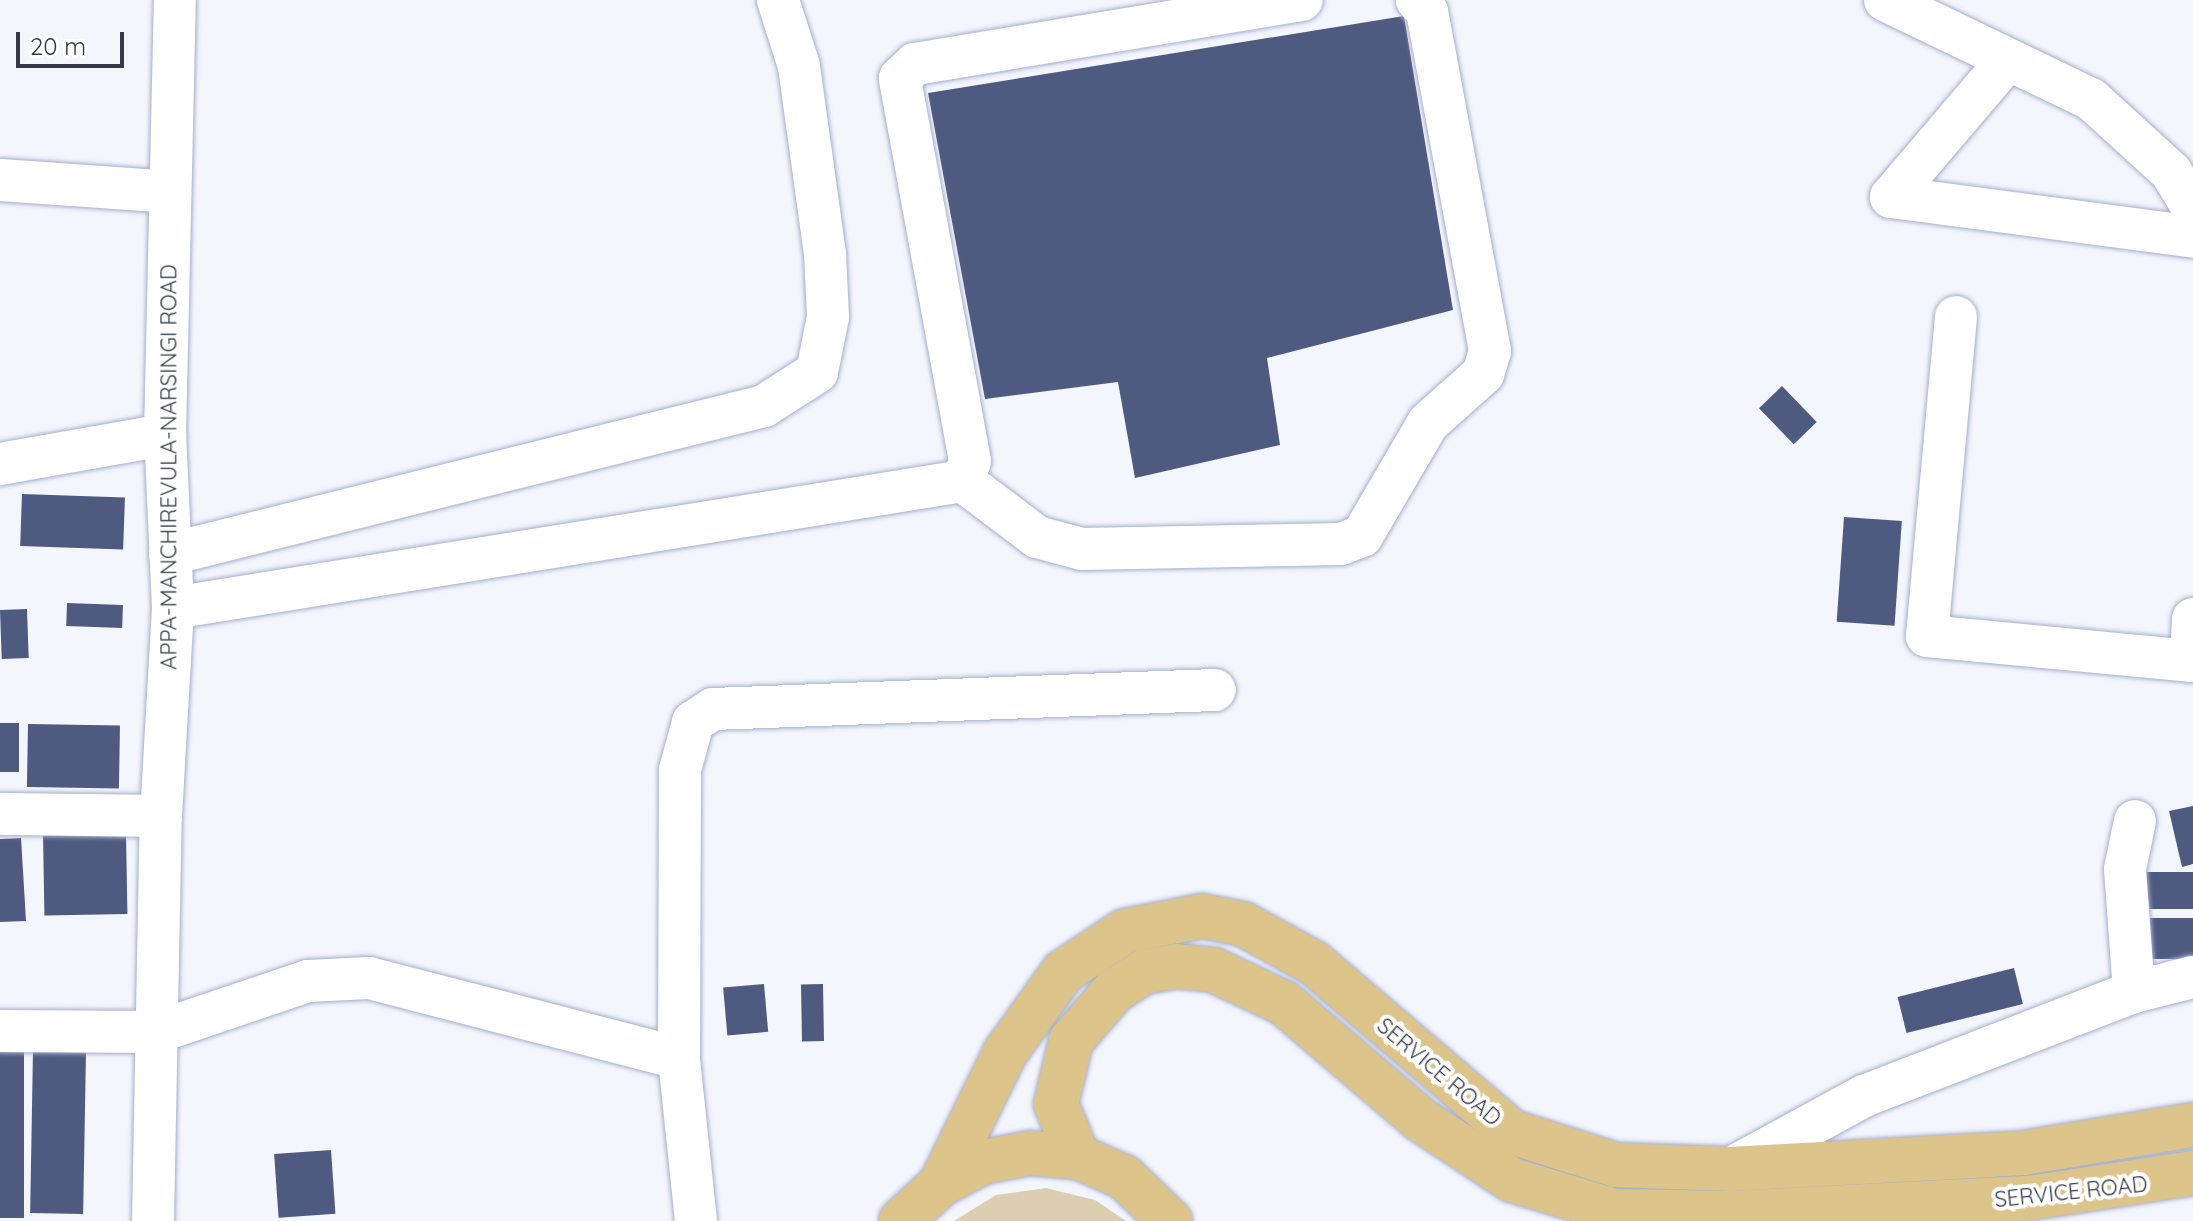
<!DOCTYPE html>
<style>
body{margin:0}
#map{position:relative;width:2193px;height:1221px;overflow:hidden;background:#f4f6fd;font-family:Quicksand,sans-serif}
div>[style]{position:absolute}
.green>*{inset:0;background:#dccfb1}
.building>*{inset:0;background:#4f5a81;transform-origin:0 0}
.roads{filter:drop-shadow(0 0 2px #a5aecb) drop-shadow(0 0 2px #a5aecb)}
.minor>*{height:42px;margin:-21px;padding:0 21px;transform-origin:21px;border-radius:21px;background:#fff}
.major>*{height:44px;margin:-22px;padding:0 22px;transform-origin:22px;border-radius:22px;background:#dcc48b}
span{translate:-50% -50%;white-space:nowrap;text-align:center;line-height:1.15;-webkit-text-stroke:8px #fff;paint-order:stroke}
.street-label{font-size:22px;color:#373a46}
.scale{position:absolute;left:16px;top:32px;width:108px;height:36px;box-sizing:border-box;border:4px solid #373a46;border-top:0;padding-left:10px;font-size:24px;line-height:28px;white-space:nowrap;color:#373a46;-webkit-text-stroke:6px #fff;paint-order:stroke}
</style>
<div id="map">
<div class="green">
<div style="clip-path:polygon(1046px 1188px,1095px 1200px,1126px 1221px,954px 1221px,996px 1195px)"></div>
</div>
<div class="building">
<div style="clip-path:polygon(1404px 16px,1453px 310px,1267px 358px,1280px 445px,1135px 478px,1118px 382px,985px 399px,928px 93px)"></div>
<div style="left:1782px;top:386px;width:50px;height:32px;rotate:46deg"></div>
<div style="left:22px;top:494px;width:103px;height:52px;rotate:2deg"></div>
<div style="left:1844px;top:517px;width:58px;height:105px;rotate:4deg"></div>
<div style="left:67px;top:603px;width:56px;height:23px;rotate:2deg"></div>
<div style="left:27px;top:609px;width:49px;height:27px;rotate:88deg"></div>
<div style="left:0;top:723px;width:19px;height:49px"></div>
<div style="left:28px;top:724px;width:92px;height:63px;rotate:1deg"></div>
<div style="clip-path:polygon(2193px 806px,2193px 864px,2182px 867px,2169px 811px)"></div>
<div style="left:126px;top:833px;width:81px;height:83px;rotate:89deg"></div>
<div style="clip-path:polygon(21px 838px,26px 921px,0 922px,0 839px)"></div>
<div style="left:2193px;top:872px;width:37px;height:48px;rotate:90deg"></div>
<div style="left:2193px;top:918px;width:41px;height:48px;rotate:90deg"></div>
<div style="left:2014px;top:968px;width:37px;height:120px;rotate:76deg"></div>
<div style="left:764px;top:984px;width:48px;height:41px;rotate:85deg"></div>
<div style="left:823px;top:984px;width:57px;height:22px;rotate:89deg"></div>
<div style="left:0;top:1047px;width:24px;height:171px"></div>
<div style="left:33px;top:1050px;width:53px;height:163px;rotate:1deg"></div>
<div style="left:331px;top:1150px;width:64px;height:57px;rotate:86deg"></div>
</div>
<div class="roads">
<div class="minor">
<div style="left:1885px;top:0;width:229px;rotate:25.7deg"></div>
<div style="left:2091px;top:99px;width:108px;rotate:42.4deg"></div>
<div style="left:2171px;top:172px;width:42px;rotate:58.6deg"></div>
<div style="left:2005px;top:63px;width:176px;rotate:130.4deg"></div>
<div style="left:1891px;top:197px;width:305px;rotate:7.5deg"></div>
<div style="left:0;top:180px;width:170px;rotate:4deg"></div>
<div style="left:1956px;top:317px;width:320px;rotate:95.2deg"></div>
<div style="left:1927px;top:636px;width:267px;rotate:5.4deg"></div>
<div style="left:0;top:464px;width:168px;rotate:-10deg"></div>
<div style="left:963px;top:481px;width:93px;rotate:37.1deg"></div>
<div style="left:1037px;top:537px;width:47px;rotate:14.9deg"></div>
<div style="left:1082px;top:549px;width:259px;rotate:-1.1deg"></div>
<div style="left:1341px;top:544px;width:22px;rotate:-21deg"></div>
<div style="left:1362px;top:536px;width:131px;rotate:-59.7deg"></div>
<div style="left:1428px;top:423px;width:74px;rotate:-41.7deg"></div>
<div style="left:1483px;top:374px;width:24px;rotate:-73deg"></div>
<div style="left:1490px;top:351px;width:345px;rotate:-100.5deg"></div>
<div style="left:1427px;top:12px;width:16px;rotate:-130deg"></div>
<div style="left:963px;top:481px;width:21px;rotate:-71deg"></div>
<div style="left:970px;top:461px;width:389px;rotate:-100.4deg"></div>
<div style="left:900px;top:78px;width:21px;rotate:-43deg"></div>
<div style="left:915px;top:64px;width:392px;rotate:-9.4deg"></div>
<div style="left:170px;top:554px;width:612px;rotate:-13.99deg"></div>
<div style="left:764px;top:406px;width:63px;rotate:-32.7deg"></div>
<div style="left:817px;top:372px;width:56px;rotate:-78.7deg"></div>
<div style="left:828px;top:317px;width:63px;rotate:-92.7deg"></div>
<div style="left:825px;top:254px;width:190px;rotate:-97.9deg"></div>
<div style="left:799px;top:66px;width:69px;rotate:-107.7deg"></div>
<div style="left:173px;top:608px;width:800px;rotate:-9.13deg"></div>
<div style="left:2191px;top:661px;width:42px;rotate:-87.3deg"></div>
<div style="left:0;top:814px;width:161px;rotate:0.7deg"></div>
<div style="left:2134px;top:992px;width:123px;rotate:-94.2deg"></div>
<div style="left:2125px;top:869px;width:49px;rotate:-78.2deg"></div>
<div style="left:0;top:1031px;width:157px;rotate:0.4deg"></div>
<div style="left:157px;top:1032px;width:159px;rotate:-18.7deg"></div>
<div style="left:308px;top:981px;width:61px;rotate:-2.8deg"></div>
<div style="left:369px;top:978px;width:320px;rotate:14.5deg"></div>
<div style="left:1730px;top:1169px;width:153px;rotate:-28.6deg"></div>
<div style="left:1864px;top:1096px;width:289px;rotate:-21.1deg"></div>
<div style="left:2134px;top:992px;width:61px;rotate:-14.3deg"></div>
<div style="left:153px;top:1221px;width:405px;rotate:-88.9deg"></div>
<div style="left:161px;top:816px;width:208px;rotate:-86.7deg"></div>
<div style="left:173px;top:608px;width:173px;rotate:-92.6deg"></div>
<div style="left:165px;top:435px;width:435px;rotate:-88.7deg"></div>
<div style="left:696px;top:1221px;width:164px;rotate:-96deg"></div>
<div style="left:679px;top:1058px;width:288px;rotate:-89.8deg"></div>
<div style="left:680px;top:770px;width:50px;rotate:-74.8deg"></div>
<div style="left:693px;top:722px;width:24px;rotate:-33deg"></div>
<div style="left:713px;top:709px;width:502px;rotate:-2.17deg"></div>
</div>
<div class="major">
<div style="left:1078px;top:1157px;width:57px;rotate:-112.5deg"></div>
<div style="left:1056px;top:1104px;width:65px;rotate:-76.6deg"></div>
<div style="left:1071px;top:1041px;width:66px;rotate:-49.3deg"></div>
<div style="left:1114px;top:991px;width:35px;rotate:-33deg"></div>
<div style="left:1143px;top:972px;width:34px;rotate:-10deg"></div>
<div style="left:1176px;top:966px;width:38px;rotate:6deg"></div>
<div style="left:1214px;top:970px;width:77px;rotate:25.2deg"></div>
<div style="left:1284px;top:1003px;width:180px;rotate:40.5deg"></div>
<div style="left:1421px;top:1120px;width:109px;rotate:33.4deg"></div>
<div style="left:1512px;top:1180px;width:108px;rotate:16.8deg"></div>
<div style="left:1615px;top:1211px;width:115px;rotate:1deg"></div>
<div style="left:1730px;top:1213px;width:300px;rotate:-2.9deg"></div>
<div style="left:2030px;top:1198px;width:165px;rotate:-8.7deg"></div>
<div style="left:941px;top:1184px;width:146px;rotate:-64deg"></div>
<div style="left:1005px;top:1053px;width:100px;rotate:-54.4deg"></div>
<div style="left:1063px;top:972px;width:74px;rotate:-33.5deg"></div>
<div style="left:1125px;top:931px;width:78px;rotate:-11deg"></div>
<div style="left:1202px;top:916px;width:42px;rotate:11deg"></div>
<div style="left:1243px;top:924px;width:81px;rotate:28.8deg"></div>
<div style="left:1314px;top:963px;width:260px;rotate:40.5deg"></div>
<div style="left:1512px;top:1132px;width:109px;rotate:17.6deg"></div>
<div style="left:1616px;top:1165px;width:114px;rotate:2deg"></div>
<div style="left:1730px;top:1169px;width:293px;rotate:-3.1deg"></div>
<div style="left:2023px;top:1153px;width:172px;rotate:-9.4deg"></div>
<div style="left:901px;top:1221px;width:54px;rotate:-42.8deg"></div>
<div style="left:941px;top:1184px;width:47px;rotate:-27.6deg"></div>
<div style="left:983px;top:1162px;width:48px;rotate:-10.8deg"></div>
<div style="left:1030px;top:1153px;width:48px;rotate:4.8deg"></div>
<div style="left:1078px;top:1157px;width:50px;rotate:23.5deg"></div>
<div style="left:1124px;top:1177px;width:64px;rotate:43.7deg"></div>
</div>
</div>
<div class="street-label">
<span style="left:169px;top:467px;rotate:-90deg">APPA-MANCHIREVULA-NARSINGI ROAD</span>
<span style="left:1439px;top:1072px;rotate:40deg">SERVICE ROAD</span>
<span style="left:2071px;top:1192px;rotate:-6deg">SERVICE ROAD</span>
</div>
<div class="scale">20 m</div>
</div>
